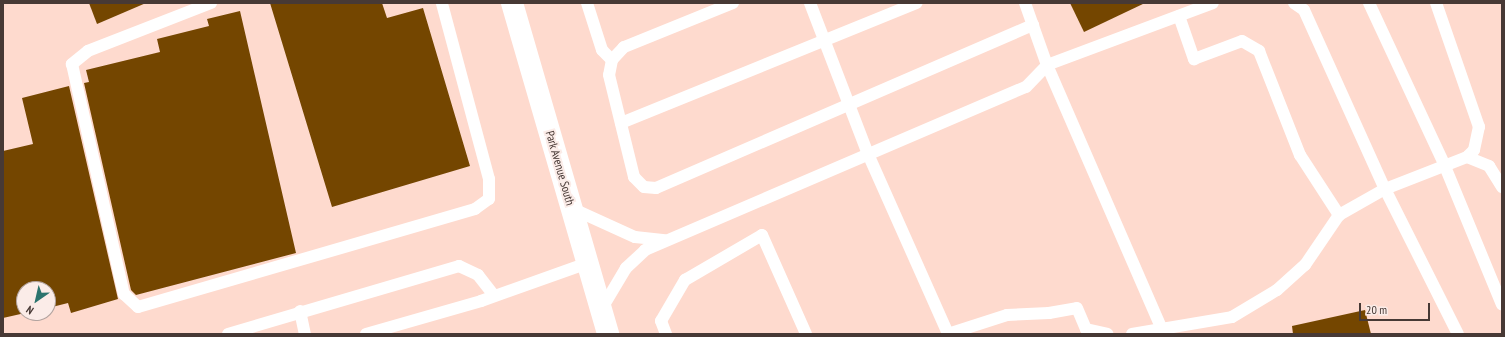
<!DOCTYPE html>
<style>
body{margin:0}
#map{position:relative;width:1505px;height:337px;overflow:hidden;background:#fedace;font-family:"PT Sans Narrow",sans-serif}
div>[style]{position:absolute}
.building>*{inset:0;background:#744600}
.lane>*{height:12px;margin:-6px;padding:0 6px;transform-origin:6px;border-radius:6px;background:#fff}
.secondary>*{height:22px;margin:-11px;padding:0 11px;transform-origin:11px;border-radius:11px;background:#fff}
span{translate:-50% -50%;white-space:nowrap;text-align:center;line-height:1.15;-webkit-text-stroke:4px #fbece8;paint-order:stroke}
.street-label{font-size:12px;color:#473935}
.frame{position:absolute;inset:0;border:4px solid #473935;pointer-events:none}
.north{position:absolute;left:16px;top:281px;width:40px;height:40px;box-sizing:border-box;background:#fbece8;border:1px solid #b3a4a0;border-radius:50%;rotate:214deg;font-size:11px;font-weight:700;line-height:16px;text-align:center;color:#473935}
.north::after{content:'';display:block;margin:auto;width:14px;height:18px;background:#2c746e;clip-path:polygon(50% 0,100% 100%,50% 72%,0 100%)}
.scale{position:absolute;left:1359px;top:303px;width:71px;height:18px;box-sizing:border-box;border:2px solid #473935;border-top:0;padding-left:5px;font-size:12px;line-height:14px;white-space:nowrap;color:#473935;-webkit-text-stroke:3px #fbece8;paint-order:stroke}
</style>
<div id="map">
<div class="building">
<div style="clip-path:polygon(89px 3px,146px 3px,97px 24px)"></div>
<div style="clip-path:polygon(270px 3px,382px 3px,387px 18px,423px 8px,470px 166px,332px 207px)"></div>
<div style="clip-path:polygon(1070px 3px,1145px 3px,1084px 32px)"></div>
<div style="clip-path:polygon(240px 11px,296px 253px,136px 295px,131px 290px,84px 83px,89px 82px,86px 70px,160px 52px,157px 39px,209px 26px,207px 19px)"></div>
<div style="clip-path:polygon(69px 86px,118px 299px,71px 313px,68px 303px,48px 308px,48px 289px,24px 289px,25px 313px,3px 318px,3px 151px,33px 144px,22px 98px)"></div>
<div style="clip-path:polygon(1365px 310px,1371px 334px,1293px 334px,1292px 326px)"></div>
</div>
<div class="lane">
<div style="left:211px;top:3px;width:132px;rotate:158.7deg"></div>
<div style="left:88px;top:51px;width:21px;rotate:141deg"></div>
<div style="left:72px;top:64px;width:236px;rotate:77.3deg"></div>
<div style="left:124px;top:294px;width:19px;rotate:43deg"></div>
<div style="left:138px;top:307px;width:351px;rotate:-16.2deg"></div>
<div style="left:475px;top:209px;width:17px;rotate:-36deg"></div>
<div style="left:489px;top:199px;width:20px;rotate:-90deg"></div>
<div style="left:489px;top:179px;width:182px;rotate:-105deg"></div>
<div style="left:587px;top:3px;width:49px;rotate:72.3deg"></div>
<div style="left:602px;top:50px;width:14px;rotate:45deg"></div>
<div style="left:733px;top:3px;width:118px;rotate:158deg"></div>
<div style="left:624px;top:47px;width:18px;rotate:133deg"></div>
<div style="left:612px;top:60px;width:15px;rotate:101deg"></div>
<div style="left:609px;top:75px;width:105px;rotate:76.2deg"></div>
<div style="left:634px;top:177px;width:14px;rotate:45deg"></div>
<div style="left:644px;top:187px;width:12px;rotate:5deg"></div>
<div style="left:656px;top:188px;width:411px;rotate:-23.4deg"></div>
<div style="left:810px;top:3px;width:162px;rotate:69deg"></div>
<div style="left:868px;top:154px;width:197px;rotate:66deg"></div>
<div style="left:1025px;top:3px;width:66px;rotate:70.5deg"></div>
<div style="left:1047px;top:65px;width:177px;rotate:-20.5deg"></div>
<div style="left:1294px;top:3px;width:12px;rotate:35deg"></div>
<div style="left:1304px;top:10px;width:196px;rotate:65.7deg"></div>
<div style="left:1385px;top:189px;width:162px;rotate:63.3deg"></div>
<div style="left:1369px;top:3px;width:178px;rotate:65deg"></div>
<div style="left:1444px;top:164px;width:152px;rotate:67.6deg"></div>
<div style="left:1179px;top:16px;width:46px;rotate:70.8deg"></div>
<div style="left:1194px;top:59px;width:51px;rotate:-20.6deg"></div>
<div style="left:1242px;top:41px;width:20px;rotate:30deg"></div>
<div style="left:1259px;top:51px;width:112px;rotate:68.5deg"></div>
<div style="left:1300px;top:155px;width:72px;rotate:57deg"></div>
<div style="left:621px;top:123px;width:319px;rotate:-22.1deg"></div>
<div style="left:1467px;top:157px;width:24px;rotate:22deg"></div>
<div style="left:1489px;top:166px;width:25px;rotate:58deg"></div>
<div style="left:571px;top:208px;width:70px;rotate:24.4deg"></div>
<div style="left:635px;top:237px;width:30px;rotate:6deg"></div>
<div style="left:601px;top:310px;width:49px;rotate:-59.2deg"></div>
<div style="left:626px;top:268px;width:26px;rotate:-43deg"></div>
<div style="left:645px;top:250px;width:414px;rotate:-23.2deg"></div>
<div style="left:1026px;top:87px;width:30px;rotate:-46deg"></div>
<div style="left:1047px;top:65px;width:288px;rotate:66.5deg"></div>
<div style="left:300px;top:311px;width:24px;rotate:78deg"></div>
<div style="left:228px;top:334px;width:241px;rotate:-16.4deg"></div>
<div style="left:459px;top:266px;width:21px;rotate:25deg"></div>
<div style="left:478px;top:275px;width:24px;rotate:52deg"></div>
<div style="left:366px;top:334px;width:120px;rotate:-16deg"></div>
<div style="left:481px;top:301px;width:114px;rotate:-19.6deg"></div>
<div style="left:666px;top:334px;width:14px;rotate:-111deg"></div>
<div style="left:661px;top:321px;width:48px;rotate:-59.7deg"></div>
<div style="left:685px;top:280px;width:89px;rotate:-30.3deg"></div>
<div style="left:762px;top:235px;width:108px;rotate:66deg"></div>
<div style="left:948px;top:334px;width:62px;rotate:-17.9deg"></div>
<div style="left:1007px;top:315px;width:42px;rotate:-2.7deg"></div>
<div style="left:1049px;top:313px;width:28px;rotate:-10deg"></div>
<div style="left:1077px;top:308px;width:23px;rotate:67deg"></div>
<div style="left:1086px;top:329px;width:22px;rotate:13deg"></div>
<div style="left:1132px;top:334px;width:101px;rotate:-9.6deg"></div>
<div style="left:1232px;top:317px;width:52px;rotate:-31deg"></div>
<div style="left:1277px;top:290px;width:38px;rotate:-42deg"></div>
<div style="left:1305px;top:265px;width:60px;rotate:-55.8deg"></div>
<div style="left:1339px;top:215px;width:53px;rotate:-29.5deg"></div>
<div style="left:1385px;top:189px;width:88px;rotate:-21.3deg"></div>
<div style="left:1467px;top:157px;width:10px;rotate:-45deg"></div>
<div style="left:1474px;top:150px;width:24px;rotate:-78deg"></div>
<div style="left:1479px;top:127px;width:131px;rotate:-109.1deg"></div>
</div>
<div class="secondary">
<div style="left:512px;top:3px;width:345px;rotate:73.8deg"></div>
</div>
<div class="street-label">
<span style="left:560px;top:168px;rotate:74deg">Park Avenue South</span>
</div>
<div class="frame"></div>
<div class="north">N</div>
<div class="scale">20 m</div>
</div>
